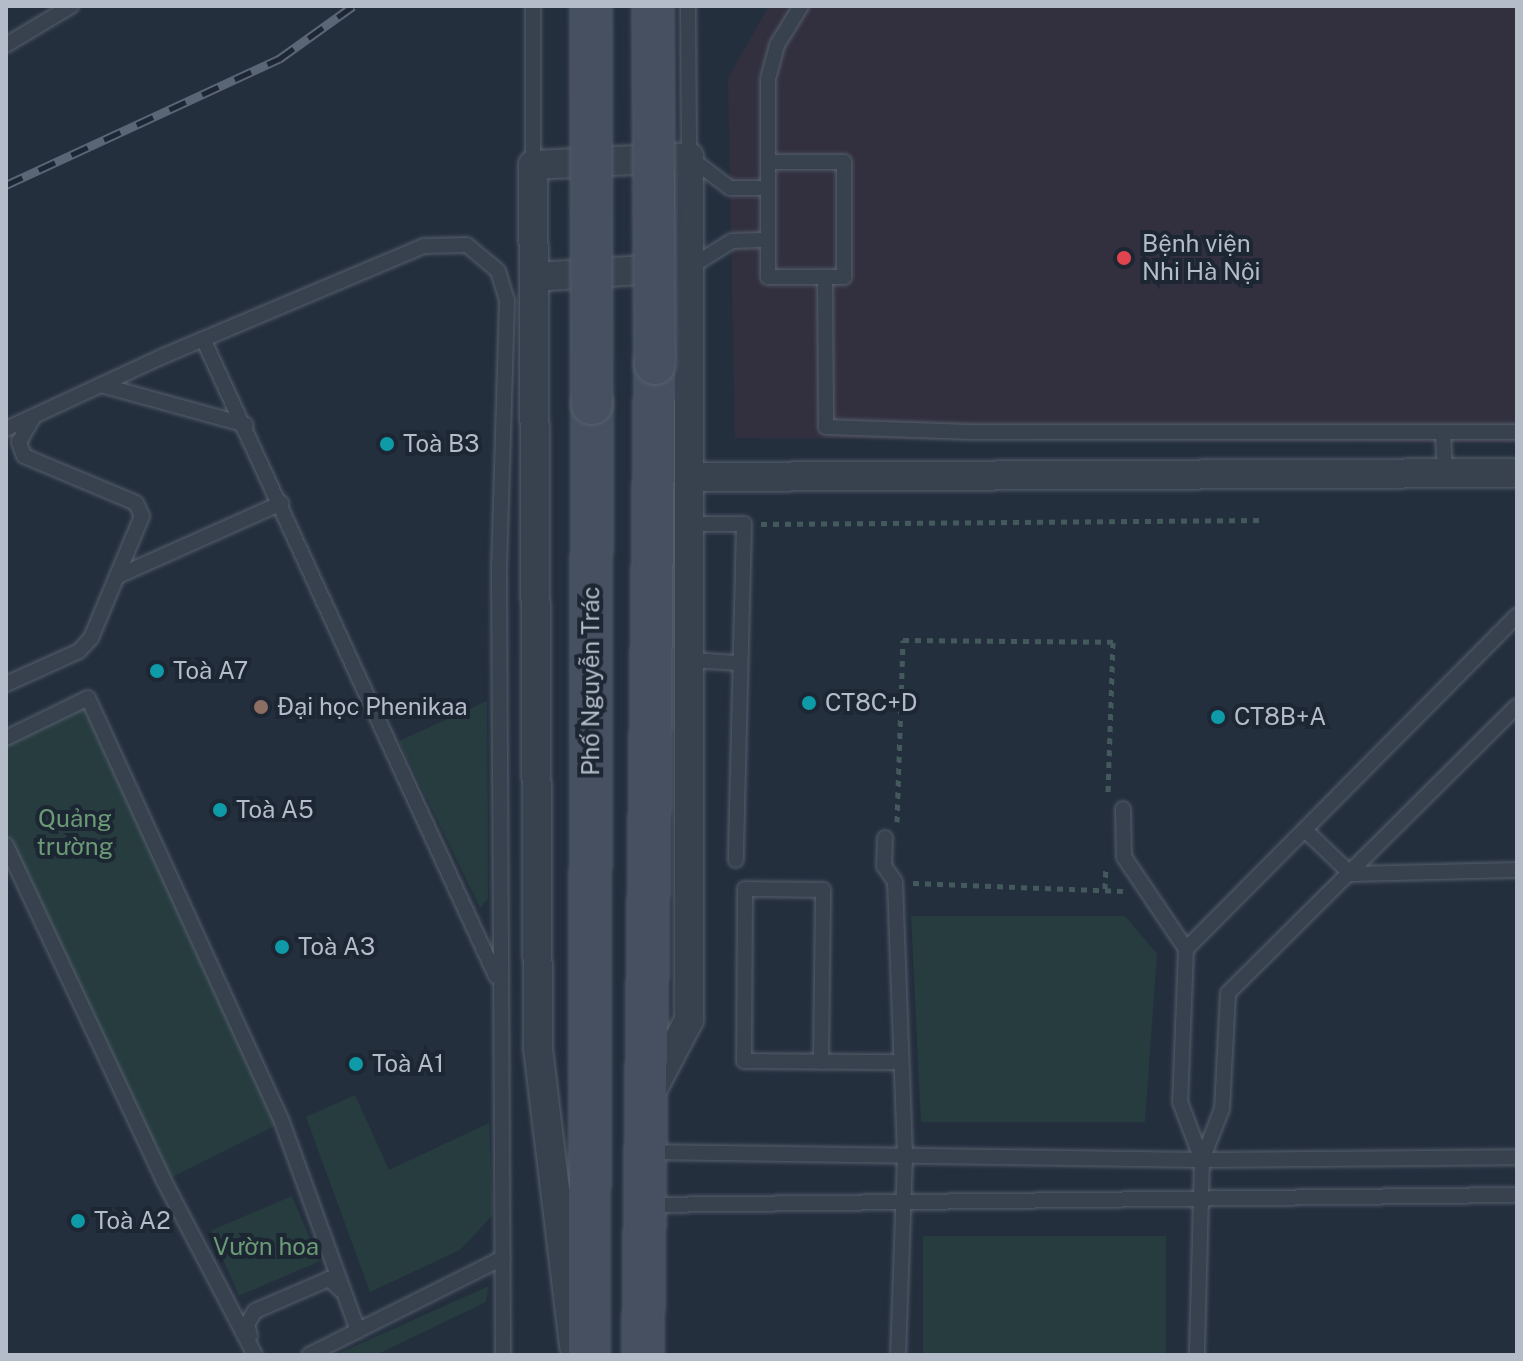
<!DOCTYPE html>
<meta charset="utf-8">
<style>
body{margin:0}
#map{position:relative;width:1523px;height:1361px;overflow:hidden;background:#242f3e;font-family:"Public Sans",sans-serif}
div>[style]{position:absolute}
.medical>*{inset:0;background:#32303f}
.green>*{inset:0;background:#263c3f;transform-origin:0 0}
.path>*{height:5px;margin-top:-2.5px;transform-origin:0;background:repeating-linear-gradient(90deg,#44595c 0 6px,transparent 0 12px)}
.roads{filter:drop-shadow(0 0 2px #565f6c) drop-shadow(0 0 2px #565f6c)}
.lane>*{height:14px;margin:-7px;padding:0 7px;transform-origin:7px;border-radius:7px;background:#38414e}
.street>*{height:28px;margin:-14px;padding:0 14px;transform-origin:14px;border-radius:14px;background:#38414e}
.secondary>*{height:40px;margin:-20px;padding:0 20px;transform-origin:20px;border-radius:20px;background:#465061}
.rail>*{height:9px;margin-top:-4.5px;transform-origin:0;background:repeating-linear-gradient(90deg,#1d2633 0 18px,#5a6575 0 36px);box-sizing:border-box;border-block:2px solid #5a6575}
.bridges{filter:drop-shadow(0 0 2px #565f6c) drop-shadow(0 0 2px #565f6c)}
.secondary-bridge>*{height:40px;margin:-20px;padding:0 20px;transform-origin:20px;border-radius:20px;background:#465061}
.dots>*{width:22px;height:22px;translate:-50% -50%;box-sizing:border-box;border:4px solid #1d2633;border-radius:50%}
span{translate:-50% -50%;white-space:nowrap;text-align:center;line-height:1.15;-webkit-text-stroke:8px #1d2633;paint-order:stroke}
.poi-label{font-size:24px;color:#b4bcc9}
.left{translate:0 -50%;text-align:left}
.street-label{font-size:24px;color:#b4bcc9}
.park-label{font-size:24px;color:#6b9a76}
.frame{position:absolute;inset:0;border:8px solid #b4bcc9;pointer-events:none}
</style>
<div id="map">
<div class="medical">
<div style="clip-path:polygon(769px 6px,1517px 6px,1517px 443px,735px 438px,728px 78px)"></div>
</div>
<div class="green">
<div style="clip-path:polygon(88px 698px,282px 1122px,164px 1181px,6px 845px,6px 738px)"></div>
<div style="clip-path:polygon(487px 701px,488px 899px,480px 908px,399px 741px)"></div>
<div style="clip-path:polygon(911px 916px,1125px 916px,1157px 954px,1145px 1122px,921px 1122px)"></div>
<div style="clip-path:polygon(355px 1095px,389px 1170px,489px 1123px,493px 1215px,460px 1250px,370px 1292px,306px 1117px)"></div>
<div style="left:292px;top:1196px;width:71px;height:88px;rotate:67deg"></div>
<div style="left:923px;top:1236px;width:243px;height:119px"></div>
<div style="clip-path:polygon(489px 1286px,486px 1302px,376px 1355px,335px 1355px)"></div>
</div>
<div class="path">
<div style="left:761px;top:524px;width:504px;rotate:-0.45deg"></div>
<div style="left:897px;top:822px;width:182px;rotate:-88.1deg"></div>
<div style="left:903px;top:640px;width:210px;rotate:0.5deg"></div>
<div style="left:1113px;top:642px;width:154px;rotate:91.9deg"></div>
<div style="left:913px;top:883px;width:210px;rotate:2.2deg"></div>
<div style="left:1105px;top:889px;width:23px;rotate:-88deg"></div>
</div>
<div class="roads">
<div class="lane">
<div style="left:688px;top:6px;width:151px;rotate:89.6deg"></div>
<div style="left:689px;top:157px;width:51px;rotate:37.1deg"></div>
<div style="left:730px;top:188px;width:38px"></div>
<div style="left:6px;top:45px;width:76px;rotate:-31deg"></div>
<div style="left:768px;top:162px;width:76px"></div>
<div style="left:844px;top:162px;width:115px;rotate:90deg"></div>
<div style="left:844px;top:277px;width:76px;rotate:180deg"></div>
<div style="left:768px;top:277px;width:198px;rotate:-90deg"></div>
<div style="left:768px;top:79px;width:35px;rotate:-75deg"></div>
<div style="left:777px;top:45px;width:46px;rotate:-58.4deg"></div>
<div style="left:533px;top:165px;width:159px;rotate:-90deg"></div>
<div style="left:690px;top:267px;width:49px;rotate:-31.8deg"></div>
<div style="left:732px;top:241px;width:36px;rotate:-2deg"></div>
<div style="left:825px;top:277px;width:150px;rotate:89.6deg"></div>
<div style="left:826px;top:427px;width:145px;rotate:2deg"></div>
<div style="left:971px;top:432px;width:472px"></div>
<div style="left:1443px;top:432px;width:42px;rotate:87.3deg"></div>
<div style="left:204px;top:341px;width:699px;rotate:65.31deg"></div>
<div style="left:101px;top:385px;width:150px;rotate:15.4deg"></div>
<div style="left:6px;top:429px;width:171px;rotate:-24.9deg"></div>
<div style="left:161px;top:357px;width:285px;rotate:-22.9deg"></div>
<div style="left:424px;top:246px;width:43px;rotate:-1.3deg"></div>
<div style="left:467px;top:245px;width:40px;rotate:40deg"></div>
<div style="left:498px;top:271px;width:30px;rotate:73deg"></div>
<div style="left:507px;top:300px;width:266px;rotate:91.7deg"></div>
<div style="left:499px;top:566px;width:789px;rotate:89.71deg"></div>
<div style="left:1443px;top:432px;width:74px"></div>
<div style="left:690px;top:524px;width:54px"></div>
<div style="left:744px;top:524px;width:336px;rotate:91.4deg"></div>
<div style="left:118px;top:576px;width:179px;rotate:-24.1deg"></div>
<div style="left:691px;top:660px;width:47px;rotate:3.7deg"></div>
<div style="left:6px;top:684px;width:80px;rotate:-24.3deg"></div>
<div style="left:79px;top:651px;width:18px;rotate:-47deg"></div>
<div style="left:91px;top:638px;width:132px;rotate:-67.3deg"></div>
<div style="left:142px;top:516px;width:14px;rotate:-115deg"></div>
<div style="left:136px;top:503px;width:121px;rotate:-157.2deg"></div>
<div style="left:24px;top:456px;width:15px;rotate:-110deg"></div>
<div style="left:19px;top:442px;width:28px;rotate:-60deg"></div>
<div style="left:6px;top:738px;width:91px;rotate:-26deg"></div>
<div style="left:88px;top:698px;width:466px;rotate:65.4deg"></div>
<div style="left:282px;top:1122px;width:222px;rotate:70deg"></div>
<div style="left:1123px;top:809px;width:48px;rotate:88.8deg"></div>
<div style="left:1124px;top:857px;width:111px;rotate:56deg"></div>
<div style="left:1186px;top:949px;width:153px;rotate:92.2deg"></div>
<div style="left:1180px;top:1102px;width:62px;rotate:69.2deg"></div>
<div style="left:1202px;top:1160px;width:195px;rotate:91.5deg"></div>
<div style="left:1305px;top:830px;width:64px;rotate:43.7deg"></div>
<div style="left:1351px;top:874px;width:166px;rotate:-1.4deg"></div>
<div style="left:885px;top:838px;width:28px;rotate:92deg"></div>
<div style="left:884px;top:866px;width:19px;rotate:55deg"></div>
<div style="left:895px;top:882px;width:275px;rotate:87.9deg"></div>
<div style="left:905px;top:1157px;width:198px;rotate:92deg"></div>
<div style="left:6px;top:845px;width:371px;rotate:64.8deg"></div>
<div style="left:164px;top:1181px;width:196px;rotate:62.4deg"></div>
<div style="left:1186px;top:949px;width:470px;rotate:-45.2deg"></div>
<div style="left:821px;top:1062px;width:172px;rotate:-89.3deg"></div>
<div style="left:823px;top:890px;width:78px;rotate:-179.3deg"></div>
<div style="left:745px;top:889px;width:172px;rotate:90.3deg"></div>
<div style="left:744px;top:1061px;width:157px;rotate:0.4deg"></div>
<div style="left:649px;top:1152px;width:553px;rotate:0.83deg"></div>
<div style="left:1202px;top:1160px;width:315px;rotate:-0.5deg"></div>
<div style="left:1202px;top:1160px;width:55px;rotate:-68.6deg"></div>
<div style="left:1222px;top:1109px;width:116px;rotate:-87deg"></div>
<div style="left:1228px;top:993px;width:407px;rotate:-44.8deg"></div>
<div style="left:645px;top:1205px;width:872px;rotate:-0.66deg"></div>
<div style="left:250px;top:1336px;width:12px;rotate:-104deg"></div>
<div style="left:247px;top:1324px;width:15px;rotate:-58deg"></div>
<div style="left:255px;top:1311px;width:81px;rotate:-23.4deg"></div>
<div style="left:329px;top:1279px;width:16px;rotate:43deg"></div>
<div style="left:309px;top:1355px;width:217px;rotate:-26.6deg"></div>
</div>
<div class="street">
<div style="left:535px;top:277px;width:139px;rotate:-3.7deg"></div>
<div style="left:690px;top:477px;width:827px;rotate:-0.28deg"></div>
<div style="left:574px;top:1346px;width:301px;rotate:-96.9deg"></div>
<div style="left:538px;top:1047px;width:882px;rotate:-90.32deg"></div>
<div style="left:533px;top:165px;width:156px;rotate:-2.9deg"></div>
<div style="left:689px;top:157px;width:863px;rotate:90deg"></div>
<div style="left:689px;top:1020px;width:88px;rotate:117.7deg"></div>
</div>
<div class="secondary">
<div style="left:589px;top:1355px;width:951px;rotate:-89.82deg"></div>
<div style="left:643px;top:1355px;width:991px;rotate:-89.31deg"></div>
</div>
</div>
<div class="rail">
<div style="left:6px;top:185px;width:301px;rotate:-24.8deg"></div>
<div style="left:279px;top:59px;width:91px;rotate:-35.6deg"></div>
</div>
<div class="bridges">
<div class="secondary-bridge">
<div style="left:591px;top:6px;width:398px;rotate:89.9deg"></div>
<div style="left:653px;top:6px;width:358px;rotate:89.7deg"></div>
</div>
</div>
<div class="dots">
<div style="left:1124px;top:258px;background:#e0444e"></div>
<div style="left:387px;top:444px;background:#0f9aa8"></div>
<div style="left:157px;top:671px;background:#0f9aa8"></div>
<div style="left:809px;top:703px;background:#0f9aa8"></div>
<div style="left:261px;top:707px;background:#8d6e63"></div>
<div style="left:1218px;top:717px;background:#0f9aa8"></div>
<div style="left:220px;top:810px;background:#0f9aa8"></div>
<div style="left:282px;top:947px;background:#0f9aa8"></div>
<div style="left:356px;top:1064px;background:#0f9aa8"></div>
<div style="left:78px;top:1221px;background:#0f9aa8"></div>
</div>
<div class="poi-label">
<span class="left" style="left:1142px;top:258px">Bệnh viện<br>Nhi Hà Nội</span>
<span class="left" style="left:403px;top:444px">Toà B3</span>
<span class="left" style="left:173px;top:671px">Toà A7</span>
<span class="left" style="left:825px;top:703px">CT8C+D</span>
<span class="left" style="left:277px;top:707px">Đại học Phenikaa</span>
<span class="left" style="left:1234px;top:717px">CT8B+A</span>
<span class="left" style="left:236px;top:810px">Toà A5</span>
<span class="left" style="left:298px;top:947px">Toà A3</span>
<span class="left" style="left:372px;top:1064px">Toà A1</span>
<span class="left" style="left:94px;top:1221px">Toà A2</span>
</div>
<div class="street-label">
<span style="left:591px;top:681px;rotate:-90deg">Phố Nguyễn Trác</span>
</div>
<div class="park-label">
<span style="left:75px;top:833px">Quảng<br>trường</span>
<span style="left:266px;top:1247px">Vườn hoa</span>
</div>
<div class="frame"></div>
</div>
